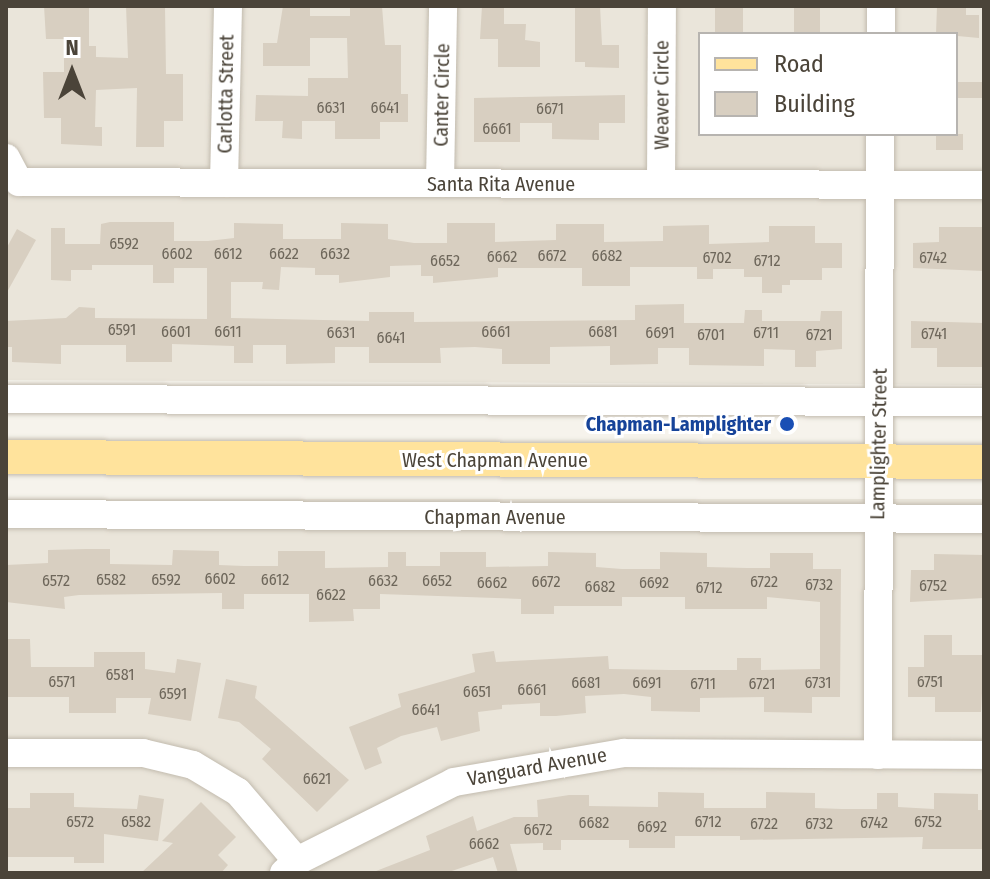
<!DOCTYPE html>
<style>
body{margin:0}
#map{position:relative;width:990px;height:879px;overflow:hidden;background:#f6f3ec;font-family:"Fira Sans Condensed",sans-serif}
div>[style]{position:absolute}
.residential>*{inset:0;background:#eae5da;transform-origin:0 0}
.building>*{inset:0;background:#d8cfc1;transform-origin:0 0}
.roads{filter:drop-shadow(0 0 2px #c2bbae) drop-shadow(0 0 2px #c2bbae)}
.minor>*{height:28px;margin:-14px;padding:0 14px;transform-origin:14px;border-radius:14px;background:#fff}
.major>*{height:34px;margin:-17px;padding:0 17px;transform-origin:17px;border-radius:17px;background:#ffe39c}
.dots>*{width:22px;height:22px;translate:-50% -50%;box-sizing:border-box;border:4px solid #fff;border-radius:50%}
span{translate:-50% -50%;white-space:nowrap;text-align:center;line-height:1.15;-webkit-text-stroke:6px #fff;paint-order:stroke}
.number-label{font-size:16px;color:#6e675b}
.number-label span{-webkit-text-stroke-width:0}
.street-label{font-size:20px;color:#4b4439}
.transit-label{font-size:20px;color:#164399;font-weight:700}
.right{translate:-100% -50%;text-align:right}
.frame{position:absolute;inset:0;border:8px solid #4b4439;pointer-events:none}
.legend{position:absolute;left:698px;top:32px;width:260px;height:104px;box-sizing:border-box;background:#fff;border:2px solid #b7b4b0;margin:0;padding:10px 14px;list-style:none;font-size:24px;color:#4b4439}
.legend li{display:flex;align-items:center;gap:16px;height:40px}
.legend b{width:40px;border:2px solid #b7b4b0}
.north{position:absolute;left:32px;top:32px;width:80px;height:80px;-webkit-text-stroke:6px #fff;paint-order:stroke;rotate:0deg;font-size:22px;font-weight:700;line-height:32px;text-align:center;color:#4b4439}
.north::after{content:'';display:block;margin:auto;width:28px;height:36px;background:#4b4439;clip-path:polygon(50% 0,100% 100%,50% 72%,0 100%)}
</style>
<div id="map">
<div class="residential">
<div style="clip-path:polygon(evenodd,6px 6px,984px 6px,984px 385px,6px 380px,6px 6px,700px 34px,956px 34px,956px 134px,700px 134px,700px 34px)"></div>
<div style="left:984px;top:499px;width:374px;height:978px;rotate:90deg"></div>
</div>
<div class="building">
<div style="clip-path:polygon(44px 6px,89px 6px,89px 46px,96px 46px,96px 57px,128px 58px,126px 6px,165px 6px,166px 74px,183px 74px,183px 121px,164px 121px,164px 147px,136px 147px,137px 88px,96px 90px,95px 127px,102px 127px,102px 146px,61px 144px,61px 118px,44px 118px,43px 72px,64px 72px,64px 39px,46px 39px)"></div>
<div style="clip-path:polygon(283px 6px,310px 6px,310px 16px,350px 16px,350px 6px,382px 6px,385px 45px,401px 45px,401px 94px,408px 94px,408px 122px,380px 122px,380px 139px,335px 139px,335px 121px,302px 121px,302px 139px,282px 138px,283px 121px,255px 121px,256px 95px,308px 96px,308px 78px,348px 78px,347px 38px,310px 38px,310px 66px,263px 66px,263px 43px,277px 43px)"></div>
<div style="clip-path:polygon(482px 6px,504px 6px,504px 24px,526px 24px,525px 40px,540px 42px,540px 67px,498px 67px,498px 39px,480px 39px)"></div>
<div style="clip-path:polygon(575px 6px,600px 6px,602px 45px,619px 45px,619px 68px,585px 67px,585px 62px,575px 62px)"></div>
<div style="left:715px;top:6px;width:28px;height:28px"></div>
<div style="left:794px;top:6px;width:26px;height:28px"></div>
<div style="clip-path:polygon(937px 6px,966px 6px,966px 15px,979px 15px,979px 38px,936px 34px)"></div>
<div style="left:956px;top:82px;width:28px;height:16px"></div>
<div style="clip-path:polygon(625px 95px,625px 123px,599px 123px,599px 140px,552px 139px,552px 123px,520px 123px,520px 142px,474px 142px,474px 98px)"></div>
<div style="left:936px;top:134px;width:27px;height:16px"></div>
<div style="clip-path:polygon(110px 222px,174px 222px,174px 241px,208px 241px,234px 238px,234px 223px,283px 224px,283px 239px,341px 239px,341px 223px,388px 224px,388px 239px,414px 243px,447px 243px,447px 223px,495px 223px,495px 242px,556px 240px,556px 224px,604px 224px,604px 242px,663px 241px,663px 226px,709px 225px,709px 244px,769px 242px,769px 226px,815px 226px,815px 243px,842px 243px,842px 268px,822px 268px,822px 280px,790px 280px,790px 285px,782px 285px,782px 293px,762px 293px,762px 277px,744px 277px,744px 269px,713px 269px,713px 279px,697px 279px,697px 267px,630px 267px,630px 286px,582px 286px,582px 268px,498px 268px,498px 277px,433px 283px,433px 276px,421px 276px,421px 265px,390px 266px,390px 277px,339px 283px,339px 275px,315px 275px,315px 268px,281px 267px,279px 290px,262px 289px,263px 282px,231px 282px,231px 318px,369px 321px,369px 312px,414px 312px,414px 322px,635px 320px,635px 305px,684px 304px,684px 323px,744px 323px,745px 310px,762px 310px,762px 321px,820px 321px,821px 311px,842px 311px,842px 349px,816px 351px,816px 367px,795px 367px,795px 350px,764px 349px,764px 366px,689px 365px,689px 348px,658px 348px,658px 364px,610px 365px,610px 346px,550px 347px,550px 364px,502px 364px,502px 349px,475px 347px,440px 348px,441px 363px,369px 363px,369px 347px,335px 347px,335px 363px,286px 364px,286px 345px,253px 345px,253px 363px,234px 363px,234px 346px,172px 344px,172px 362px,126px 362px,126px 345px,61px 345px,61px 364px,12px 362px,12px 347px,6px 347px,6px 321px,66px 318px,79px 307px,95px 308px,95px 318px,207px 319px,207px 268px,174px 268px,174px 283px,153px 283px,153px 265px,92px 265px,92px 270px,71px 270px,71px 281px,51px 280px,51px 228px,65px 228px,65px 244px,100px 244px,101px 224px)"></div>
<div style="clip-path:polygon(939px 227px,984px 227px,984px 271px,913px 268px,913px 243px,939px 242px)"></div>
<div style="clip-path:polygon(17px 229px,36px 240px,6px 294px,6px 249px)"></div>
<div style="clip-path:polygon(911px 321px,984px 323px,984px 367px,937px 367px,937px 348px,911px 348px)"></div>
<div style="clip-path:polygon(86px 549px,110px 549px,110px 564px,172px 565px,173px 550px,219px 551px,219px 565px,244px 566px,278px 566px,278px 551px,325px 551px,325px 568px,388px 567px,388px 552px,406px 552px,406px 566px,440px 566px,440px 552px,486px 552px,486px 567px,548px 566px,548px 552px,596px 553px,596px 567px,622px 569px,660px 569px,660px 552px,707px 553px,707px 567px,747px 568px,770px 568px,770px 553px,813px 553px,813px 569px,841px 569px,840px 697px,812px 697px,812px 713px,764px 712px,764px 697px,700px 698px,700px 712px,651px 711px,651px 697px,624px 694px,585px 696px,586px 713px,556px 716px,540px 716px,540px 703px,502px 705px,502px 709px,478px 712px,480px 731px,441px 741px,437px 727px,401px 736px,377px 748px,382px 763px,365px 770px,349px 727px,401px 707px,398px 694px,475px 672px,472px 654px,494px 651px,496px 662px,608px 656px,609px 669px,670px 670px,737px 670px,737px 658px,761px 658px,761px 670px,820px 669px,820px 602px,767px 597px,767px 609px,685px 609px,685px 597px,622px 597px,622px 606px,554px 606px,554px 614px,521px 614px,521px 599px,380px 594px,380px 609px,353px 609px,354px 621px,309px 622px,309px 594px,244px 594px,244px 609px,222px 609px,222px 593px,79px 595px,64px 597px,65px 609px,6px 602px,6px 565px,48px 563px,48px 550px)"></div>
<div style="clip-path:polygon(934px 554px,984px 555px,984px 598px,910px 602px,911px 570px,934px 570px)"></div>
<div style="clip-path:polygon(924px 635px,952px 635px,952px 655px,984px 655px,981px 712px,935px 712px,935px 697px,908px 697px,908px 667px,924px 667px)"></div>
<div style="clip-path:polygon(6px 639px,30px 639px,31px 667px,94px 667px,94px 652px,145px 652px,145px 669px,175px 673px,177px 659px,201px 663px,191px 721px,148px 714px,151px 698px,116px 698px,116px 713px,69px 713px,69px 697px,6px 697px)"></div>
<div style="clip-path:polygon(226px 679px,257px 686px,255px 698px,349px 780px,317px 812px,262px 759px,271px 749px,239px 722px,218px 718px)"></div>
<div style="clip-path:polygon(658px 792px,704px 793px,704px 808px,766px 808px,766px 792px,815px 793px,815px 808px,842px 809px,877px 809px,877px 793px,898px 793px,898px 807px,934px 809px,934px 793px,978px 794px,978px 810px,984px 810px,984px 849px,922px 849px,923px 837px,740px 840px,740px 836px,675px 836px,675px 848px,629px 848px,629px 840px,561px 840px,561px 850px,543px 850px,543px 843px,510px 844px,518px 873px,498px 873px,493px 857px,446px 873px,371px 873px,430px 850px,426px 836px,473px 816px,477px 831px,514px 817px,538px 817px,537px 800px,569px 795px,589px 795px,589px 806px,658px 807px)"></div>
<div style="clip-path:polygon(30px 793px,74px 793px,74px 807px,137px 809px,139px 795px,164px 799px,158px 841px,104px 834px,104px 863px,74px 863px,74px 857px,6px 857px,6px 808px,30px 808px)"></div>
<div style="clip-path:polygon(201px 802px,236px 837px,218px 855px,228px 865px,221px 873px,141px 873px,173px 843px,162px 841px)"></div>
</div>
<div class="roads">
<div class="minor">
<div style="left:881px;top:34px;width:28px;rotate:-90deg"></div>
<div style="left:6px;top:158px;width:27px;rotate:62deg"></div>
<div style="left:19px;top:182px;width:965px;rotate:0.18deg"></div>
<div style="left:224px;top:183px;width:177px;rotate:-88.7deg"></div>
<div style="left:440px;top:183px;width:177px;rotate:-89deg"></div>
<div style="left:661px;top:184px;width:178px;rotate:-89.7deg"></div>
<div style="left:6px;top:399px;width:978px;rotate:0.18deg"></div>
<div style="left:6px;top:514px;width:978px;rotate:0.29deg"></div>
<div style="left:6px;top:753px;width:137px"></div>
<div style="left:143px;top:753px;width:51px;rotate:13.5deg"></div>
<div style="left:193px;top:765px;width:52px;rotate:31deg"></div>
<div style="left:238px;top:792px;width:91px;rotate:49.5deg"></div>
<div style="left:878px;top:755px;width:621px;rotate:-89.82deg"></div>
<div style="left:284px;top:873px;width:18px;rotate:-43deg"></div>
<div style="left:297px;top:861px;width:176px;rotate:-26.7deg"></div>
<div style="left:454px;top:782px;width:172px;rotate:-9.7deg"></div>
<div style="left:624px;top:753px;width:360px;rotate:0.3deg"></div>
</div>
<div class="major">
<div style="left:6px;top:457px;width:978px;rotate:0.29deg"></div>
</div>
</div>
<div class="dots">
<div style="left:787px;top:424px;background:#1a4fb4"></div>
</div>
<div class="number-label">
<span style="left:331px;top:108px">6631</span>
<span style="left:385px;top:108px">6641</span>
<span style="left:550px;top:109px">6671</span>
<span style="left:497px;top:129px">6661</span>
<span style="left:124px;top:244px">6592</span>
<span style="left:177px;top:254px">6602</span>
<span style="left:228px;top:254px">6612</span>
<span style="left:284px;top:254px">6622</span>
<span style="left:335px;top:254px">6632</span>
<span style="left:552px;top:256px">6672</span>
<span style="left:607px;top:256px">6682</span>
<span style="left:502px;top:257px">6662</span>
<span style="left:717px;top:258px">6702</span>
<span style="left:933px;top:258px">6742</span>
<span style="left:445px;top:261px">6652</span>
<span style="left:767px;top:261px">6712</span>
<span style="left:122px;top:330px">6591</span>
<span style="left:176px;top:332px">6601</span>
<span style="left:228px;top:332px">6611</span>
<span style="left:496px;top:332px">6661</span>
<span style="left:603px;top:332px">6681</span>
<span style="left:341px;top:333px">6631</span>
<span style="left:660px;top:333px">6691</span>
<span style="left:766px;top:333px">6711</span>
<span style="left:934px;top:334px">6741</span>
<span style="left:711px;top:335px">6701</span>
<span style="left:819px;top:335px">6721</span>
<span style="left:391px;top:338px">6641</span>
<span style="left:220px;top:579px">6602</span>
<span style="left:111px;top:580px">6582</span>
<span style="left:166px;top:580px">6592</span>
<span style="left:275px;top:580px">6612</span>
<span style="left:56px;top:581px">6572</span>
<span style="left:383px;top:581px">6632</span>
<span style="left:437px;top:581px">6652</span>
<span style="left:546px;top:582px">6672</span>
<span style="left:764px;top:582px">6722</span>
<span style="left:492px;top:583px">6662</span>
<span style="left:654px;top:583px">6692</span>
<span style="left:819px;top:585px">6732</span>
<span style="left:933px;top:586px">6752</span>
<span style="left:600px;top:587px">6682</span>
<span style="left:709px;top:588px">6712</span>
<span style="left:331px;top:595px">6622</span>
<span style="left:120px;top:675px">6581</span>
<span style="left:62px;top:682px">6571</span>
<span style="left:930px;top:682px">6751</span>
<span style="left:586px;top:683px">6681</span>
<span style="left:647px;top:683px">6691</span>
<span style="left:818px;top:683px">6731</span>
<span style="left:703px;top:684px">6711</span>
<span style="left:762px;top:684px">6721</span>
<span style="left:532px;top:690px">6661</span>
<span style="left:477px;top:692px">6651</span>
<span style="left:173px;top:694px">6591</span>
<span style="left:426px;top:710px">6641</span>
<span style="left:317px;top:779px">6621</span>
<span style="left:80px;top:822px">6572</span>
<span style="left:136px;top:822px">6582</span>
<span style="left:708px;top:822px">6712</span>
<span style="left:928px;top:822px">6752</span>
<span style="left:594px;top:823px">6682</span>
<span style="left:874px;top:823px">6742</span>
<span style="left:764px;top:824px">6722</span>
<span style="left:819px;top:824px">6732</span>
<span style="left:652px;top:827px">6692</span>
<span style="left:538px;top:830px">6672</span>
<span style="left:484px;top:844px">6662</span>
</div>
<div class="street-label">
<span style="left:226px;top:94px;rotate:-89deg">Carlotta Street</span>
<span style="left:442px;top:95px;rotate:-89deg">Canter Circle</span>
<span style="left:662px;top:95px;rotate:-90deg">Weaver Circle</span>
<span style="left:501px;top:184px">Santa Rita Avenue</span>
<span style="left:879px;top:444px;rotate:-89deg">Lamplighter Street</span>
<span style="left:495px;top:460px">West Chapman Avenue</span>
<span style="left:495px;top:517px">Chapman Avenue</span>
<span style="left:537px;top:767px;rotate:-10deg">Vanguard Avenue</span>
</div>
<div class="transit-label">
<span class="right" style="left:771px;top:424px">Chapman-Lamplighter</span>
</div>
<div class="frame"></div>
<ul class="legend">
<li><b style="height:10px;background:#ffe39c"></b>Road</li>
<li><b style="height:22px;background:#d8cfc1"></b>Building</li>
</ul>
<div class="north">N</div>
</div>
